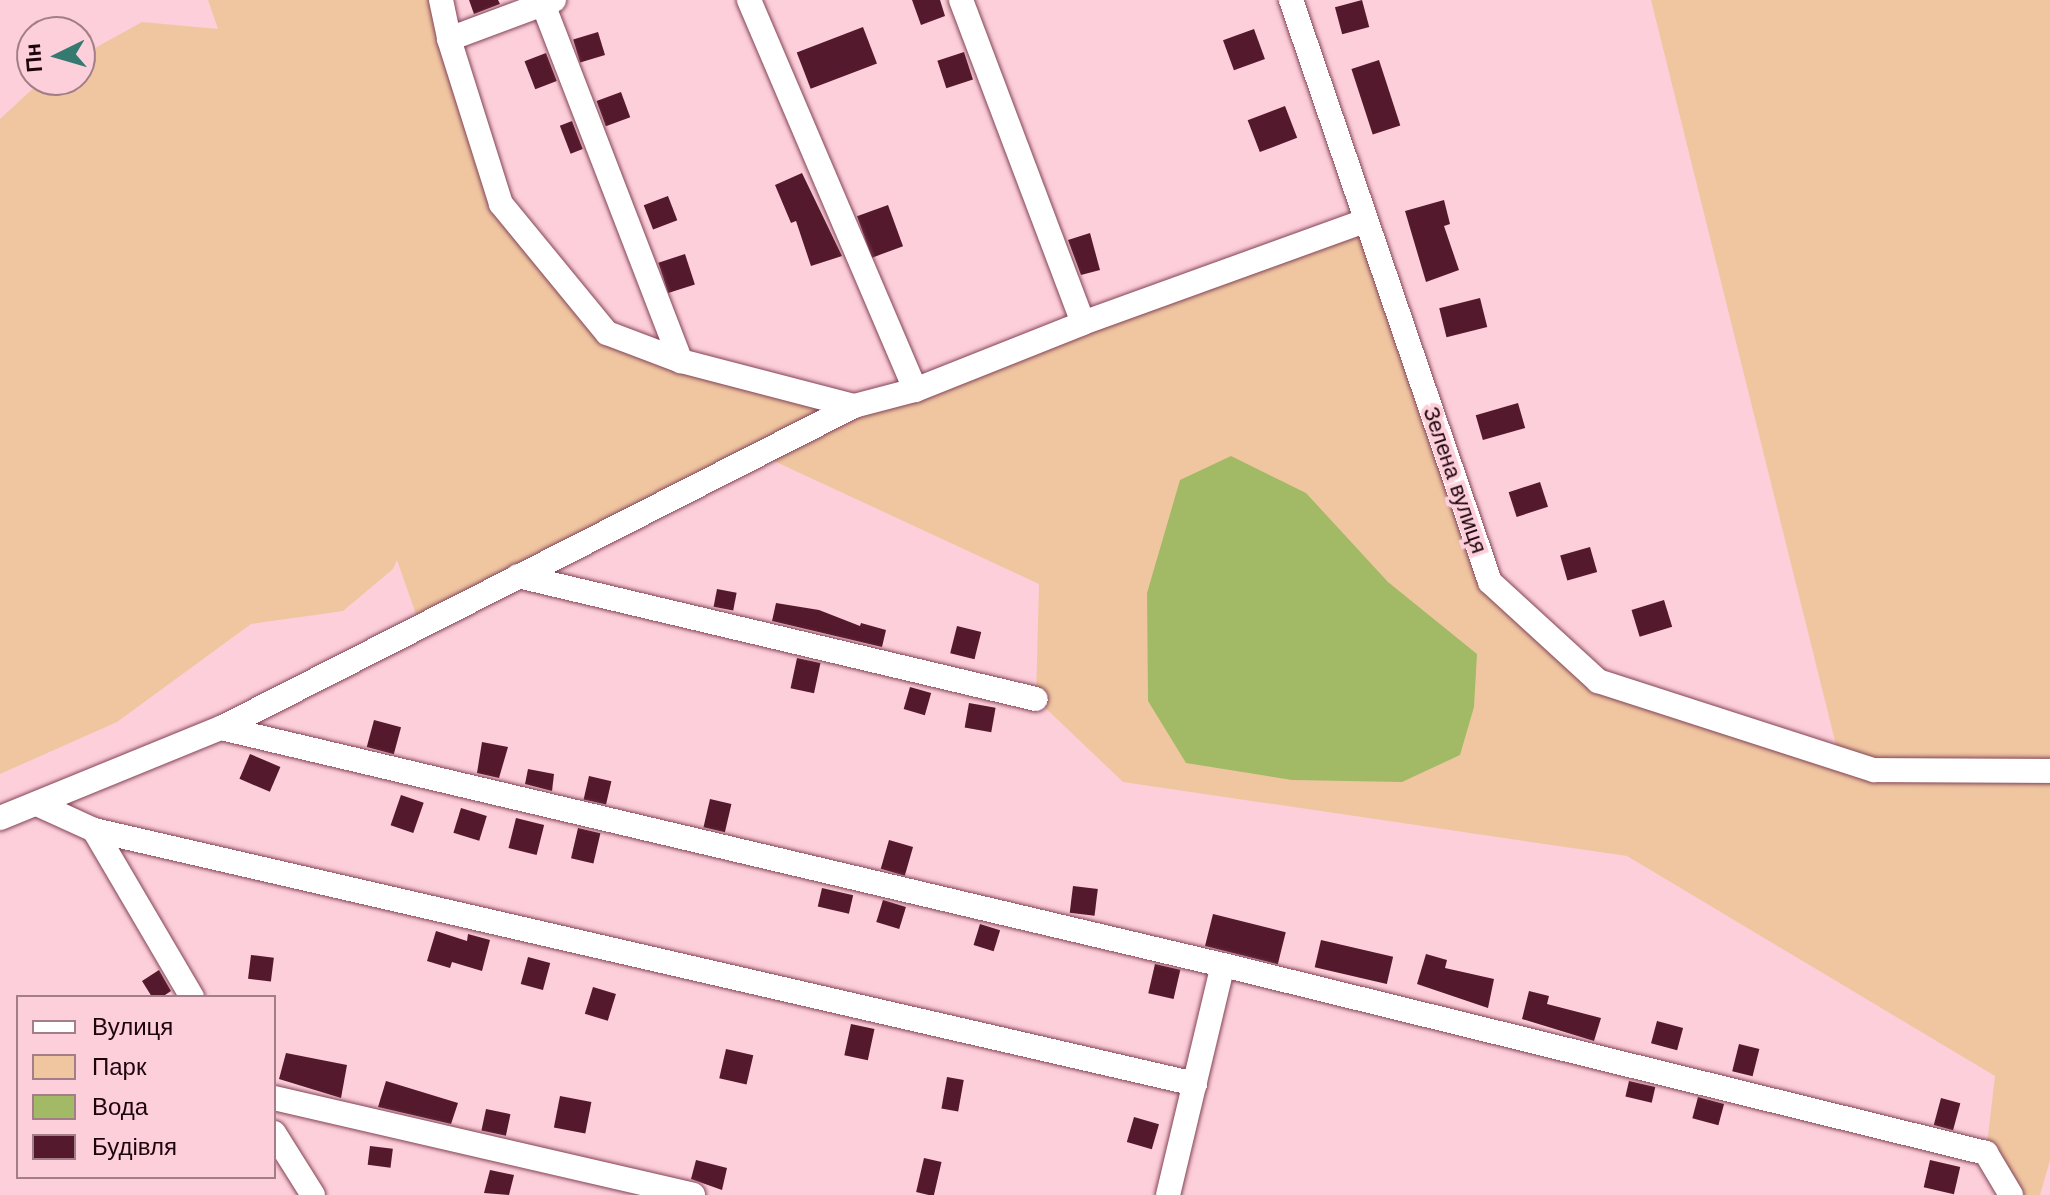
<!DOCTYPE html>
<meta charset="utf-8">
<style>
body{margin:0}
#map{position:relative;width:2050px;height:1195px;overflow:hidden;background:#fdcfda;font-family:"Work Sans",sans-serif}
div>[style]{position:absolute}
.green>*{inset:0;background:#f0c6a1}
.water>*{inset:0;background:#a2ba66}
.building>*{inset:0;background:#54192d;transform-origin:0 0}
.roads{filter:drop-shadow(0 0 2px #834356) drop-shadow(0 0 2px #834356)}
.minor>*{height:24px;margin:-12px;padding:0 12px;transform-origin:12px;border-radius:12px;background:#fff}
span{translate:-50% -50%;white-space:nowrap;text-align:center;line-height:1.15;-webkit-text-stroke:8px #fdcfda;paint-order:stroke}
.street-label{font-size:22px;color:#1d050d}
.legend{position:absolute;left:16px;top:995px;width:260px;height:184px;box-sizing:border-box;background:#fdcfda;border:2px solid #a37e88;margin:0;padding:10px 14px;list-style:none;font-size:24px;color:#1d050d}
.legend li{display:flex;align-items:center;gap:16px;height:40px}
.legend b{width:40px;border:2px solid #a37e88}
.north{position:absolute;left:16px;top:16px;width:80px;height:80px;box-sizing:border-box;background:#fdcfda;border:2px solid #a37e88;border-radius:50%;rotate:265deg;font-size:22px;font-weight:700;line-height:32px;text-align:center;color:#1d050d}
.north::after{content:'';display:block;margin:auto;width:28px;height:36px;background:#357a70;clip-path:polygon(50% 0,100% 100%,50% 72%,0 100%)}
</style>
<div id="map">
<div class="green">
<div style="clip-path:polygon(208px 0,441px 0,501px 204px,607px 333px,853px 406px,1365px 221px,1490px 582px,1598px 681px,1839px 757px,1651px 0,2050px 0,2050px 1160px,2040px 1195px,2011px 1195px,1986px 1153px,1995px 1076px,1627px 856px,1123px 782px,1036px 699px,1039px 584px,759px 454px,420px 626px,397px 560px,393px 569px,343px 611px,251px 624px,117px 722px,0 774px,0 119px,42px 80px,80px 80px,80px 44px,92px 33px,86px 53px,142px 22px,218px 29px)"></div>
</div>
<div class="water">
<div style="clip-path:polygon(1231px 456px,1306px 493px,1388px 582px,1477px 654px,1474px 707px,1460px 755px,1402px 782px,1292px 780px,1186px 763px,1148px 701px,1147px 593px,1180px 480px)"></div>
</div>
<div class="building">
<div style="clip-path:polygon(469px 0,498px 0,500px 4px,474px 14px)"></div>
<div style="clip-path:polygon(912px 0,940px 0,945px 16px,921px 25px)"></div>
<div style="left:1362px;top:0;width:28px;height:28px;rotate:75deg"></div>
<div style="left:863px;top:27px;width:39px;height:71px;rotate:69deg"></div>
<div style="left:1254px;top:29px;width:32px;height:33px;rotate:70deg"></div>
<div style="left:598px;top:32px;width:24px;height:26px;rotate:73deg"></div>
<div style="left:964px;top:52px;width:29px;height:28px;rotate:72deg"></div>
<div style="left:546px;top:53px;width:30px;height:23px;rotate:69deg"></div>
<div style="left:1379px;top:60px;width:69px;height:29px;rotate:72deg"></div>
<div style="left:621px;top:92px;width:27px;height:26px;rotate:70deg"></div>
<div style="left:1285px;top:106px;width:34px;height:40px;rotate:69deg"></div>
<div style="left:572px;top:121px;width:30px;height:13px;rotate:69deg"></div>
<div style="clip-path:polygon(802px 173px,842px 256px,811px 266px,796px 221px,791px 223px,775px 185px)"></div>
<div style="left:668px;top:196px;width:26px;height:26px;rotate:69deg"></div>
<div style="clip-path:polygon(1444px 200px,1450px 224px,1444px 226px,1459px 270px,1426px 282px,1405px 211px)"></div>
<div style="left:888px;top:205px;width:44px;height:33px;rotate:70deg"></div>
<div style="clip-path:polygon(1090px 233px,1100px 270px,1081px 275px,1068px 240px)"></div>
<div style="left:685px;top:254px;width:32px;height:28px;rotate:72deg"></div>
<div style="left:1480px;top:298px;width:30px;height:42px;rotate:76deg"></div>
<div style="left:1518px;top:403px;width:26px;height:44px;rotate:74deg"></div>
<div style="left:1540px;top:482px;width:26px;height:33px;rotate:72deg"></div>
<div style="left:1590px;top:547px;width:26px;height:31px;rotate:74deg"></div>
<div style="left:717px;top:589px;width:20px;height:18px;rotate:11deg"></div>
<div style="left:1664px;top:600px;width:28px;height:34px;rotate:73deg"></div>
<div style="clip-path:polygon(776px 603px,819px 610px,860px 626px,861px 623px,886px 630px,882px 647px,772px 621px)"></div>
<div style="left:957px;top:626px;width:25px;height:28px;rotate:14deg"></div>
<div style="left:797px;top:658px;width:24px;height:31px;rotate:12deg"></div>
<div style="left:910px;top:687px;width:22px;height:23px;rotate:16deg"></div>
<div style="left:969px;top:703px;width:27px;height:25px;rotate:10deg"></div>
<div style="left:374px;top:720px;width:28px;height:28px;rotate:15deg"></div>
<div style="clip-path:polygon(482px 742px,508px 747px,499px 778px,477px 773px)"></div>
<div style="left:250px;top:754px;width:33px;height:27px;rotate:23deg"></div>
<div style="clip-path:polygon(528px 769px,554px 774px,552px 791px,525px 784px)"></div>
<div style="left:589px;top:776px;width:23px;height:24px;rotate:13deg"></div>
<div style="left:401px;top:795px;width:24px;height:32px;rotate:19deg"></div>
<div style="left:710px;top:799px;width:22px;height:29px;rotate:13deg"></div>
<div style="left:461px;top:808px;width:27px;height:26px;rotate:17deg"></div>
<div style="left:516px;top:818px;width:29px;height:31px;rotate:14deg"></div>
<div style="left:578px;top:828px;width:23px;height:31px;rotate:13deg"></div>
<div style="left:889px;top:840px;width:25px;height:30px;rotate:16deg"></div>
<div style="left:1073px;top:886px;width:25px;height:27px;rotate:7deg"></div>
<div style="left:822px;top:888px;width:32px;height:19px;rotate:13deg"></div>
<div style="left:883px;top:900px;width:24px;height:23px;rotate:17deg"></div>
<div style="left:1213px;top:914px;width:75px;height:33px;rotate:14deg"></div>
<div style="left:980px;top:924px;width:21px;height:22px;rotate:17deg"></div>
<div style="clip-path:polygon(436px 931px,467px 941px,468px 934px,490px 940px,482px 971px,452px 962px,450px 968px,427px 961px)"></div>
<div style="left:1321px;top:940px;width:74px;height:28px;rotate:13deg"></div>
<div style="clip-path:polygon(1426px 954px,1447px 960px,1445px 968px,1494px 979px,1488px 1008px,1417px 984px)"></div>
<div style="left:251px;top:955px;width:23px;height:24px;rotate:7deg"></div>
<div style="left:528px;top:957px;width:23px;height:28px;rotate:15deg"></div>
<div style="left:1155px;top:964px;width:26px;height:30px;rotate:13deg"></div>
<div style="clip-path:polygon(159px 970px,171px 991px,162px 997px,152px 997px,142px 981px)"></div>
<div style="left:593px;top:987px;width:24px;height:28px;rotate:17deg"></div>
<div style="clip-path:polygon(1529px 991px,1549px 996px,1547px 1004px,1601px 1018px,1594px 1041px,1522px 1019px)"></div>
<div style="left:1657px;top:1021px;width:27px;height:23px;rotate:15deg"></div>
<div style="left:851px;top:1024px;width:24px;height:32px;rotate:12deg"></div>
<div style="left:1739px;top:1044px;width:21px;height:28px;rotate:14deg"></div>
<div style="left:726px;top:1049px;width:28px;height:30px;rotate:13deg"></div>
<div style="clip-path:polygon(286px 1053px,347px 1065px,341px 1098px,279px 1079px)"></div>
<div style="left:947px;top:1077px;width:17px;height:32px;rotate:10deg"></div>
<div style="clip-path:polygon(386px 1081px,458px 1103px,451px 1124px,378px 1107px)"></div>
<div style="left:1629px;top:1081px;width:27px;height:16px;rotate:13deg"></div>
<div style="left:560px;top:1096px;width:32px;height:32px;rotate:11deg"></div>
<div style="left:1698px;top:1097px;width:27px;height:22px;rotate:15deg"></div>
<div style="left:1941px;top:1098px;width:20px;height:28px;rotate:15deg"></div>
<div style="left:486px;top:1109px;width:25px;height:22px;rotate:12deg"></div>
<div style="left:1134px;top:1117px;width:26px;height:26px;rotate:16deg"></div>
<div style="left:370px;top:1146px;width:23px;height:19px;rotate:7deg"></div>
<div style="left:924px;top:1158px;width:18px;height:35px;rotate:13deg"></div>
<div style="clip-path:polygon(696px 1160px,727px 1168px,722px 1190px,691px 1179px)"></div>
<div style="left:1930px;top:1160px;width:31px;height:28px;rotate:13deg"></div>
<div style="clip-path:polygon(490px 1170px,514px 1175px,509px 1195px,484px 1193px)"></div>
</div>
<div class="roads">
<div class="minor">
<div style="left:441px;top:0;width:40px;rotate:78deg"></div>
<div style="left:449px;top:39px;width:173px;rotate:72.5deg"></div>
<div style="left:501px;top:204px;width:167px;rotate:50.6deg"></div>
<div style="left:607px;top:333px;width:79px;rotate:20.7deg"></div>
<div style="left:681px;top:361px;width:179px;rotate:14.6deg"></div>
<div style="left:749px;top:0;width:424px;rotate:66.9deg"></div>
<div style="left:961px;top:0;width:345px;rotate:69.3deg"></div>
<div style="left:1291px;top:0;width:615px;rotate:71.12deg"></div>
<div style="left:1490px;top:582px;width:147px;rotate:42.5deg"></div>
<div style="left:1598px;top:681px;width:290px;rotate:17.9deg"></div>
<div style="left:1874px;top:770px;width:176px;rotate:0.3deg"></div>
<div style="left:543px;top:4px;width:383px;rotate:68.9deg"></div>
<div style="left:449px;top:39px;width:112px;rotate:-20.4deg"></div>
<div style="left:518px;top:576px;width:532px;rotate:13.36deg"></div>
<div style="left:221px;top:728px;width:1030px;rotate:13.31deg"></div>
<div style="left:1223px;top:965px;width:786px;rotate:13.84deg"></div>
<div style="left:1986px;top:1153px;width:49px;rotate:59.2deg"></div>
<div style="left:37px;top:804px;width:63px;rotate:24.5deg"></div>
<div style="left:94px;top:830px;width:194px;rotate:59.6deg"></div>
<div style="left:0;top:818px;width:239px;rotate:-22.2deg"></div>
<div style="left:221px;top:728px;width:710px;rotate:-26.96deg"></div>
<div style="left:854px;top:406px;width:63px;rotate:-14.7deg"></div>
<div style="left:915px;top:390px;width:181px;rotate:-21.7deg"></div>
<div style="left:1083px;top:323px;width:300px;rotate:-19.9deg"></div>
<div style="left:94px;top:830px;width:1130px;rotate:12.99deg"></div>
<div style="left:274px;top:1098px;width:430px;rotate:13deg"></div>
<div style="left:274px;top:1133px;width:73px;rotate:57.8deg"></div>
<div style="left:1168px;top:1195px;width:236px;rotate:-76.6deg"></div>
</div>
</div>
<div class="street-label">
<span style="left:1455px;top:480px;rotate:71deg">Зелена вулиця</span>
</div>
<ul class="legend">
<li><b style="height:10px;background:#fff"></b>Вулиця</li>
<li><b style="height:22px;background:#f0c6a1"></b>Парк</li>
<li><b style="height:22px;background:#a2ba66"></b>Вода</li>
<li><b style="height:22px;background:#54192d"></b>Будівля</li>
</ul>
<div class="north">Пн</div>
</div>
